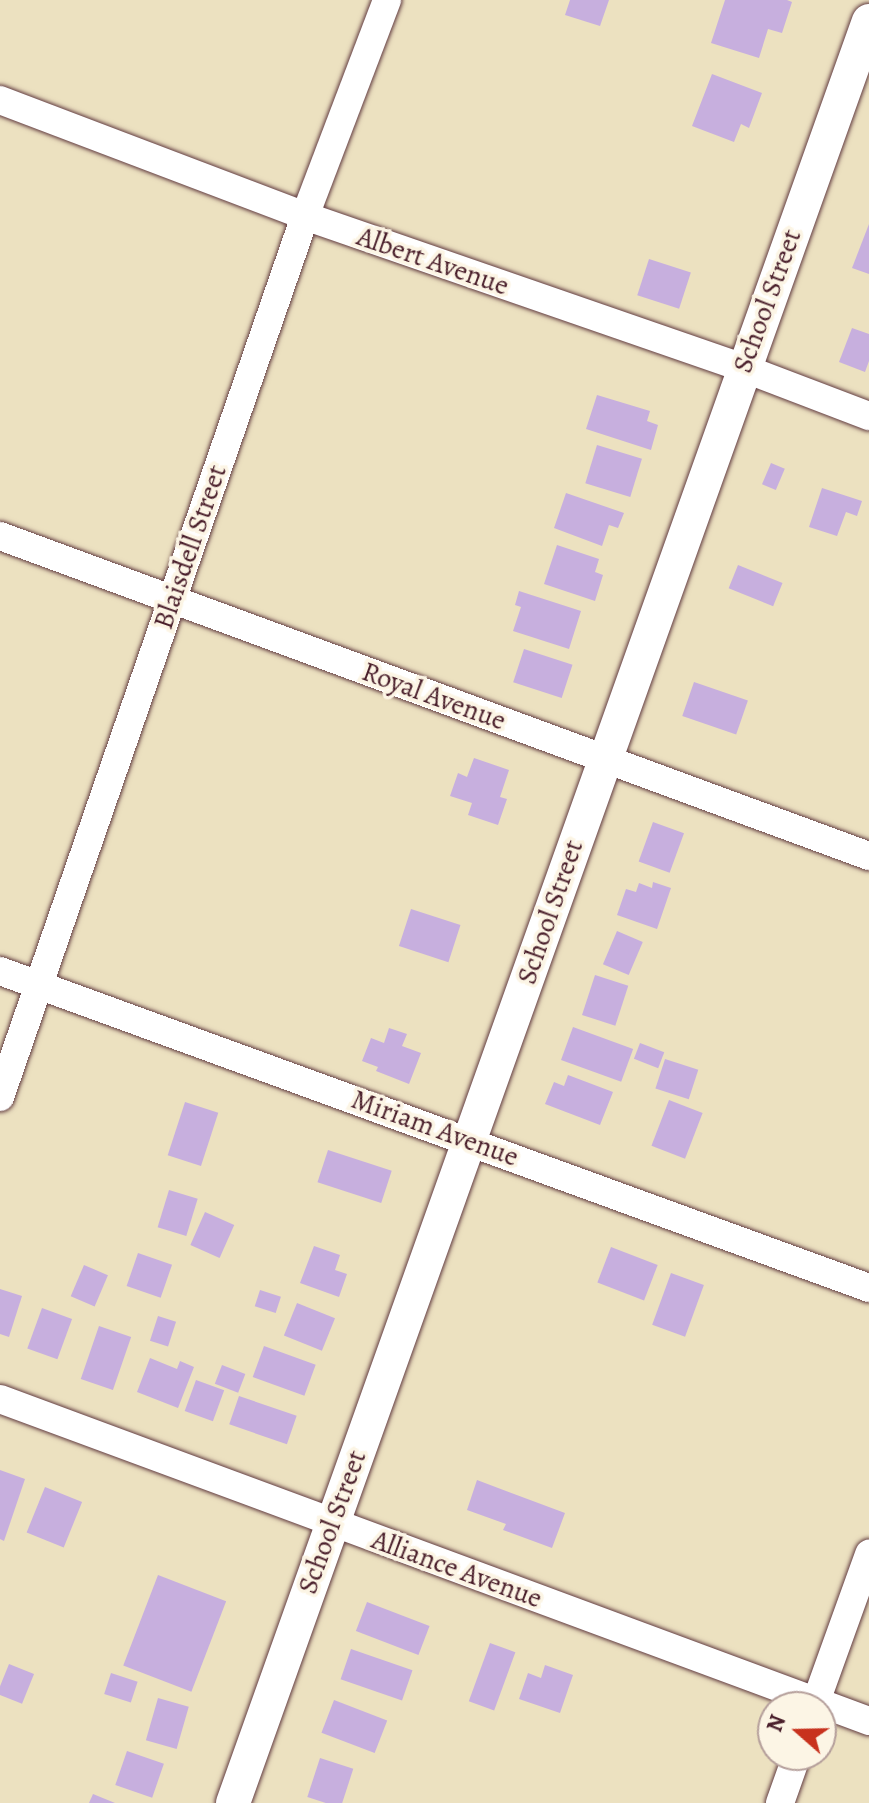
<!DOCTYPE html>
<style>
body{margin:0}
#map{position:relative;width:869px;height:1803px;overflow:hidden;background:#ece1c0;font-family:Alegreya,serif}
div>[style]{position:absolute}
.building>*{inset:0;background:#c7afde;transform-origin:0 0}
.roads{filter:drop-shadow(0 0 2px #623c41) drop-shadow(0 0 2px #623c41)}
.minor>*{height:28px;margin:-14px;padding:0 14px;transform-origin:14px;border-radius:14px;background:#fff}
.major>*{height:34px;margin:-17px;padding:0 17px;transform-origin:17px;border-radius:17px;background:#fff}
span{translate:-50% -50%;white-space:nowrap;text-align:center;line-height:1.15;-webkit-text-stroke:7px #fcf5e5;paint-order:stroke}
.street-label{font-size:28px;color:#4a1f2b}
.north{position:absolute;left:757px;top:1691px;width:80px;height:80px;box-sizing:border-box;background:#fcf5e5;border:2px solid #b59f9b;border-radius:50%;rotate:290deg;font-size:22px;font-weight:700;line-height:32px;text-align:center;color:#4a1f2b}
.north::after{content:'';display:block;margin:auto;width:28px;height:36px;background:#c8321e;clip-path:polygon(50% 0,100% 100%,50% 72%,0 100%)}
</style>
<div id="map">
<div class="building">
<div style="clip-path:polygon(570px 0,609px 0,600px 26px,565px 15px)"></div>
<div style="clip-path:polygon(725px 0,787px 0,792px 2px,782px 33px,768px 29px,759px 58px,711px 43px)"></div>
<div style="clip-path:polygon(712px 74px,762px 93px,749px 128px,741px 124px,734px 142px,692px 126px)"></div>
<div style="clip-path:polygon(869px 224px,869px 274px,852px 268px)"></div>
<div style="left:649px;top:259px;width:44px;height:38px;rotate:18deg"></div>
<div style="clip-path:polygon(852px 328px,869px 334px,869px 361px,865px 372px,839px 362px)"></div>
<div style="clip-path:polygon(597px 395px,650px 411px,647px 421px,658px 425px,651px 450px,586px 429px)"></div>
<div style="left:597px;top:445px;width:47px;height:40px;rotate:17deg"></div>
<div style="left:771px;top:463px;width:15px;height:23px;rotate:23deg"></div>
<div style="clip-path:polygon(822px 488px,862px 501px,857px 516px,846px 512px,837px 536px,809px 527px)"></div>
<div style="clip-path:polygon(566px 493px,624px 513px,618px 528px,609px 525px,602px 546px,554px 528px)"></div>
<div style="clip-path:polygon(557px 545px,599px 559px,595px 572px,603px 575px,595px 601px,544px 584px)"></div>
<div style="left:738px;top:565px;width:48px;height:25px;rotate:22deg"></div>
<div style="clip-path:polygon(519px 591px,581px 611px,569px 649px,513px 631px,521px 607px,515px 605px)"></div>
<div style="left:524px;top:649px;width:51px;height:35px;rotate:18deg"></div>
<div style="left:694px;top:682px;width:57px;height:36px;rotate:19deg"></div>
<div style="clip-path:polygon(474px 758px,509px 770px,500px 797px,507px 799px,498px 825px,468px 815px,472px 803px,450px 796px,458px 773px,467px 777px)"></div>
<div style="left:653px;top:822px;width:33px;height:42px;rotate:20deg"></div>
<div style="clip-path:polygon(653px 882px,671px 888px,657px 929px,617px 915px,626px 889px,636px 892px,639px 883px,652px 888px)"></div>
<div style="left:411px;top:909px;width:52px;height:39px;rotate:18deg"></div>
<div style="left:617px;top:931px;width:28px;height:36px;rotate:23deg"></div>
<div style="left:595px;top:975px;width:35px;height:42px;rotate:18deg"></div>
<div style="left:573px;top:1027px;width:64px;height:35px;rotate:20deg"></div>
<div style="clip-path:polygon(389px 1028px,407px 1034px,402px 1046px,421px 1053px,409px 1084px,376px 1071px,378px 1067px,362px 1061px,371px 1038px,384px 1043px)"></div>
<div style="left:640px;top:1043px;width:26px;height:17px;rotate:21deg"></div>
<div style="left:665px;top:1059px;width:35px;height:31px;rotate:18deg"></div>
<div style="clip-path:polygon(568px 1075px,613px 1092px,600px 1125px,545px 1104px,554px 1082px,564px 1086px)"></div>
<div style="left:669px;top:1100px;width:36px;height:49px;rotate:21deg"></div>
<div style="left:185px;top:1102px;width:35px;height:56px;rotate:18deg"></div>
<div style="left:328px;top:1150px;width:67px;height:34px;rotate:18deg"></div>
<div style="left:169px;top:1190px;width:30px;height:39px;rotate:17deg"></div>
<div style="left:205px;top:1212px;width:32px;height:36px;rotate:24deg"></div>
<div style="clip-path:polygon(314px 1246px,340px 1255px,335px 1270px,347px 1274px,339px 1297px,300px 1283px)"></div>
<div style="left:611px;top:1247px;width:50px;height:38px;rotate:21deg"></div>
<div style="left:138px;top:1253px;width:36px;height:35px;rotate:19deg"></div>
<div style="left:84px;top:1265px;width:26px;height:34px;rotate:23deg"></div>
<div style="left:671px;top:1273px;width:35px;height:55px;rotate:20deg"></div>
<div style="clip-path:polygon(0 1289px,22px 1296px,9px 1337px,0 1334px)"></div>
<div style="left:260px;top:1290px;width:22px;height:17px;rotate:18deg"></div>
<div style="left:297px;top:1303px;width:41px;height:35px;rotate:22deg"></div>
<div style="left:42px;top:1308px;width:32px;height:43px;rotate:20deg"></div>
<div style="left:158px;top:1316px;width:19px;height:26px;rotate:18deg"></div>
<div style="left:99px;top:1326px;width:34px;height:56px;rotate:19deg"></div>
<div style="left:264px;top:1346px;width:55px;height:33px;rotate:20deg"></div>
<div style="clip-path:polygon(150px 1358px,177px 1369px,180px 1361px,194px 1367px,178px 1408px,137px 1392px)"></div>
<div style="left:222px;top:1365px;width:25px;height:20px;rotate:21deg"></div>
<div style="left:196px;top:1380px;width:30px;height:33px;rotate:20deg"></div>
<div style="left:239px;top:1396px;width:61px;height:30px;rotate:19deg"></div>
<div style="clip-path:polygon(0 1470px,25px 1479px,4px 1541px,0 1539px)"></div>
<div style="clip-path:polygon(477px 1480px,565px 1513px,552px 1548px,503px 1530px,506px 1524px,467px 1510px)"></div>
<div style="left:45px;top:1487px;width:40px;height:49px;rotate:22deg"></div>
<div style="left:158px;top:1575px;width:73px;height:97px;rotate:21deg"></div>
<div style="left:367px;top:1602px;width:67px;height:31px;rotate:21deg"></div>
<div style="left:490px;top:1643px;width:27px;height:62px;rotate:20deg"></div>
<div style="left:351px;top:1649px;width:65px;height:32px;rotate:19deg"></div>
<div style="left:9px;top:1664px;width:27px;height:32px;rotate:22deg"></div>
<div style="clip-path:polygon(545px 1665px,573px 1675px,560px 1713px,519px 1699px,528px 1673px,541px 1678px)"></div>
<div style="left:111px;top:1673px;width:28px;height:22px;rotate:18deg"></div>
<div style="left:158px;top:1698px;width:32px;height:44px;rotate:16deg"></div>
<div style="left:334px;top:1700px;width:57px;height:35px;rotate:21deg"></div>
<div style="left:127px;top:1751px;width:39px;height:36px;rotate:19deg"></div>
<div style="left:320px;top:1758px;width:35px;height:41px;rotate:18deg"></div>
<div style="clip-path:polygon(93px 1794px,115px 1803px,89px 1803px)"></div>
</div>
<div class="roads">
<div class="minor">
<div style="left:0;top:100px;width:326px;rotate:20.8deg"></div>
<div style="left:305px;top:216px;width:464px;rotate:19.1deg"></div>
<div style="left:743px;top:368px;width:135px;rotate:20.9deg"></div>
<div style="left:0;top:536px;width:926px;rotate:20.22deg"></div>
<div style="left:0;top:971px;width:925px;rotate:20.04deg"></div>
<div style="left:0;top:1097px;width:932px;rotate:-70.9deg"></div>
<div style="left:305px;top:216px;width:231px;rotate:-69.2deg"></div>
<div style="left:0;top:1399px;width:927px;rotate:20.33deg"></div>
<div style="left:814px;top:1707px;width:163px;rotate:-70.2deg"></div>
<div style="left:780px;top:1803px;width:51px;rotate:-70.5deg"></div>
</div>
<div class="major">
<div style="left:233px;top:1803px;width:1892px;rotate:-70.36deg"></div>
</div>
</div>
<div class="street-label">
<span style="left:433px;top:261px;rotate:19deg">Albert Avenue</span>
<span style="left:767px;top:301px;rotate:-70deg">School Street</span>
<span style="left:190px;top:547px;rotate:-71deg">Blaisdell Street</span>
<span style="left:434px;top:696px;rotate:20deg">Royal Avenue</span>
<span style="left:550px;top:912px;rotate:-71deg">School Street</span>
<span style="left:435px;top:1128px;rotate:20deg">Miriam Avenue</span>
<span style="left:332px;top:1522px;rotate:-70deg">School Street</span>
<span style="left:457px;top:1569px;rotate:20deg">Alliance Avenue</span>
</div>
<div class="north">N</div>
</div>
